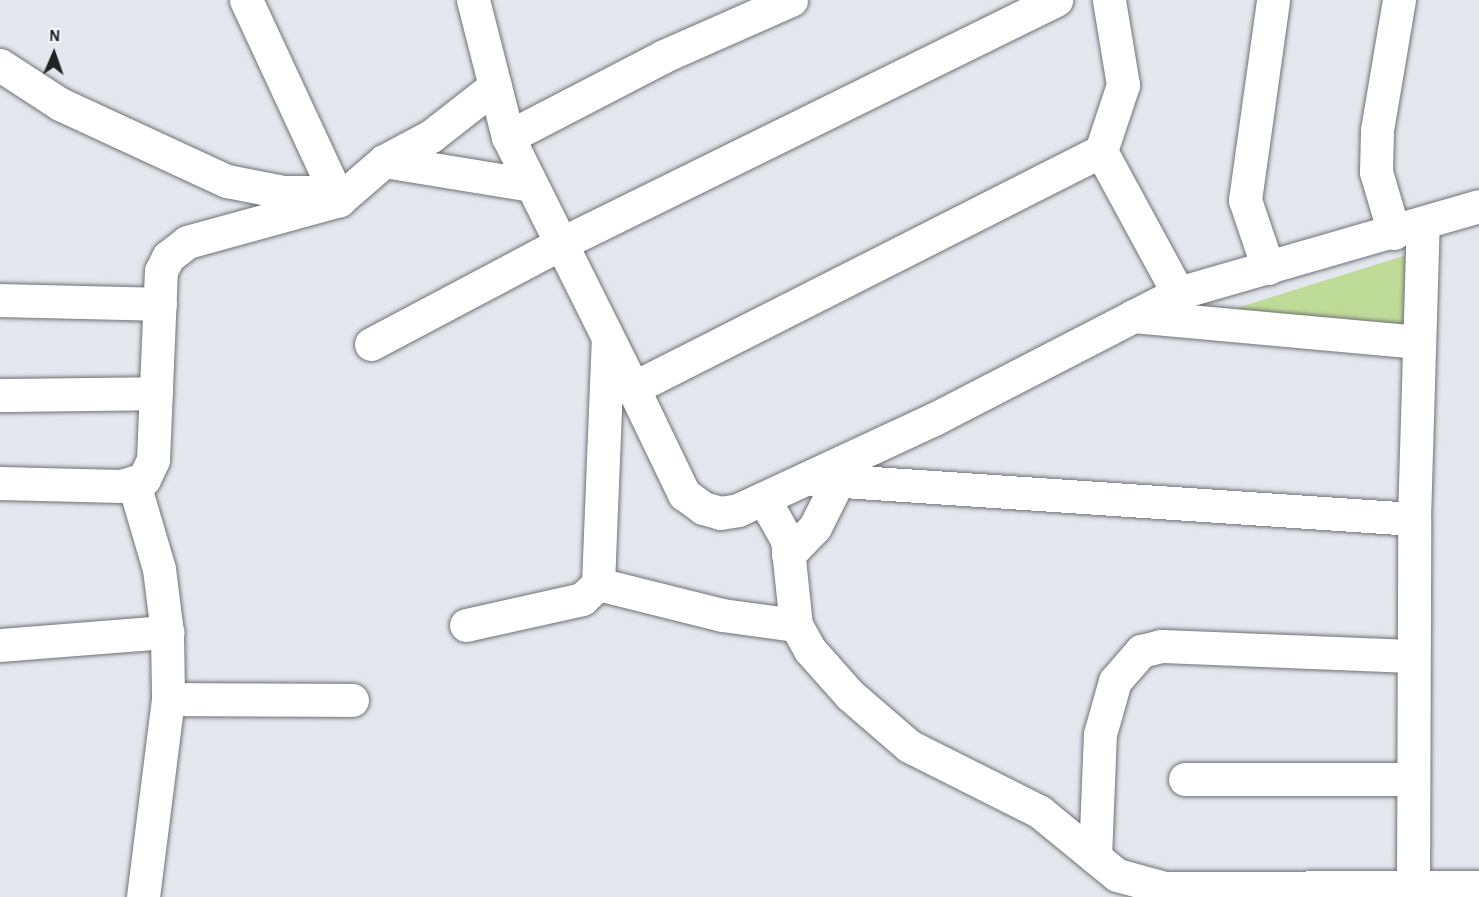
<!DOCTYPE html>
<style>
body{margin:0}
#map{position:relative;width:1479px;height:897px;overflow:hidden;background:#e4e7ed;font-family:"Alegreya Sans",sans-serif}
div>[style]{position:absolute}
.green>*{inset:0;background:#bedc98}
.roads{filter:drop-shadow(0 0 2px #6e7176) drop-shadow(0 0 2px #6e7176)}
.minor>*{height:33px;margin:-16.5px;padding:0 16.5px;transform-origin:16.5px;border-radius:16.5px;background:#fff}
span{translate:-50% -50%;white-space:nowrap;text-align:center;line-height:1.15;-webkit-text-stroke:5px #f1f4fa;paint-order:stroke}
.north{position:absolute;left:24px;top:24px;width:60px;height:60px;-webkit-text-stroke:4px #f1f4fa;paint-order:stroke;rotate:2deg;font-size:16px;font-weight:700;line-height:24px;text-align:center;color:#212224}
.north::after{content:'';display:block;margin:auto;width:21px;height:27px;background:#212224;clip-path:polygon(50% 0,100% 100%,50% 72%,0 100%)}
</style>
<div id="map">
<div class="green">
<div style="clip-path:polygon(1413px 253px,1413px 324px,1211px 316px)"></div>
</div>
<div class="roads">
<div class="minor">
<div style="left:246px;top:0;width:221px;rotate:65.1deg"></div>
<div style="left:473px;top:0;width:141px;rotate:75.7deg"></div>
<div style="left:508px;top:137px;width:280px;rotate:63.5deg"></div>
<div style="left:0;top:65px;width:72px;rotate:33deg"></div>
<div style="left:60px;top:104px;width:184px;rotate:24.8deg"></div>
<div style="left:227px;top:181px;width:57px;rotate:11.1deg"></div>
<div style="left:283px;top:192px;width:43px"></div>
<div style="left:508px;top:137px;width:176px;rotate:-27.4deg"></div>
<div style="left:664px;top:56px;width:139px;rotate:-23.8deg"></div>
<div style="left:1101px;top:151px;width:70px;rotate:-71.6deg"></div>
<div style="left:1123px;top:85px;width:86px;rotate:-99.4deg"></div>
<div style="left:384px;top:161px;width:149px;rotate:9.3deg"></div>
<div style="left:1394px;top:233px;width:64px;rotate:-106.4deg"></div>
<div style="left:1376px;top:172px;width:42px;rotate:-88.6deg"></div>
<div style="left:1377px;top:130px;width:132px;rotate:-80.4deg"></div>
<div style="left:1268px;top:268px;width:72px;rotate:-108.7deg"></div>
<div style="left:1245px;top:200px;width:202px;rotate:-82deg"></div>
<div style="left:1178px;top:293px;width:162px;rotate:-118.5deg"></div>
<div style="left:1101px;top:151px;width:525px;rotate:153.14deg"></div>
<div style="left:633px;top:388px;width:118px;rotate:64.3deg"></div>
<div style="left:684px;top:494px;width:24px;rotate:36deg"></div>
<div style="left:703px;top:508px;width:18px;rotate:16deg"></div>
<div style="left:720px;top:513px;width:18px;rotate:-9deg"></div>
<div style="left:738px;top:510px;width:216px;rotate:-24.9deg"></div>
<div style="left:934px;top:419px;width:275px;rotate:-27.3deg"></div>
<div style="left:1178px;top:293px;width:313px;rotate:-16.1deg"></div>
<div style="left:0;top:300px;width:160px;rotate:1.4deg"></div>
<div style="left:1133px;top:316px;width:287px;rotate:5.2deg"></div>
<div style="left:371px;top:344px;width:214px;rotate:-27.9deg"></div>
<div style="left:560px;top:244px;width:553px;rotate:-26.19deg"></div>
<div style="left:0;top:395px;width:156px;rotate:-0.7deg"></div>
<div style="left:813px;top:479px;width:602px;rotate:3.81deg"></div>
<div style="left:0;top:483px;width:121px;rotate:1.4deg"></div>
<div style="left:121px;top:486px;width:24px;rotate:-17deg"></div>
<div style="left:144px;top:479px;width:21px;rotate:-65deg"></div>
<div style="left:153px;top:460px;width:189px;rotate:-87.6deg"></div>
<div style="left:161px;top:271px;width:16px;rotate:-63deg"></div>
<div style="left:168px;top:257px;width:24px;rotate:-38deg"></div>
<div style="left:187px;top:242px;width:158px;rotate:-15.4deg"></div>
<div style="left:339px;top:200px;width:60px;rotate:-40.9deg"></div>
<div style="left:384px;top:161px;width:53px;rotate:-28deg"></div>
<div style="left:431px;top:136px;width:81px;rotate:-38deg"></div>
<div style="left:134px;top:484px;width:89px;rotate:73.6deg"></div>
<div style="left:159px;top:569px;width:64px;rotate:82.8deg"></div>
<div style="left:167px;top:632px;width:67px;rotate:89.1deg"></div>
<div style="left:168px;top:699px;width:200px;rotate:97.2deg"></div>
<div style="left:764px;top:499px;width:47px;rotate:60.7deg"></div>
<div style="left:787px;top:540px;width:85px;rotate:84deg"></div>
<div style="left:796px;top:625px;width:29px;rotate:61deg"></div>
<div style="left:810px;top:650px;width:60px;rotate:48.4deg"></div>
<div style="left:850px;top:695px;width:78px;rotate:40.8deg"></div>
<div style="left:909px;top:746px;width:147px;rotate:26.7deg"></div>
<div style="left:1040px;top:812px;width:99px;rotate:39.3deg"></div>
<div style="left:1117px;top:875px;width:50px;rotate:15.2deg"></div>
<div style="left:1165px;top:888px;width:314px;rotate:-0.2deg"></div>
<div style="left:788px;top:555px;width:39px;rotate:-46deg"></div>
<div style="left:815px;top:527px;width:51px;rotate:-63.4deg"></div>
<div style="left:598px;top:584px;width:128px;rotate:14deg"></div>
<div style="left:722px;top:615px;width:75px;rotate:7.7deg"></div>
<div style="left:466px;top:625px;width:119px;rotate:-12.6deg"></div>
<div style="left:582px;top:599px;width:22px;rotate:-43deg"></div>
<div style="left:598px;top:584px;width:244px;rotate:-87.7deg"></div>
<div style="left:0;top:645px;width:168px;rotate:-4.5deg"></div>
<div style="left:168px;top:699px;width:184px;rotate:0.3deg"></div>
<div style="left:1185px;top:779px;width:228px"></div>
<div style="left:1095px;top:857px;width:123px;rotate:-87.7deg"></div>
<div style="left:1100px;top:734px;width:55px;rotate:-74.2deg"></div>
<div style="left:1115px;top:681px;width:40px;rotate:-49deg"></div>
<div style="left:1141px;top:651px;width:21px;rotate:-14deg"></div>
<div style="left:1161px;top:646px;width:252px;rotate:2.3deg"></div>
<div style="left:1413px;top:889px;width:370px;rotate:-89.8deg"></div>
<div style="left:1414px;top:519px;width:295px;rotate:-88.3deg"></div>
</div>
</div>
<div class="north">N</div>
</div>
